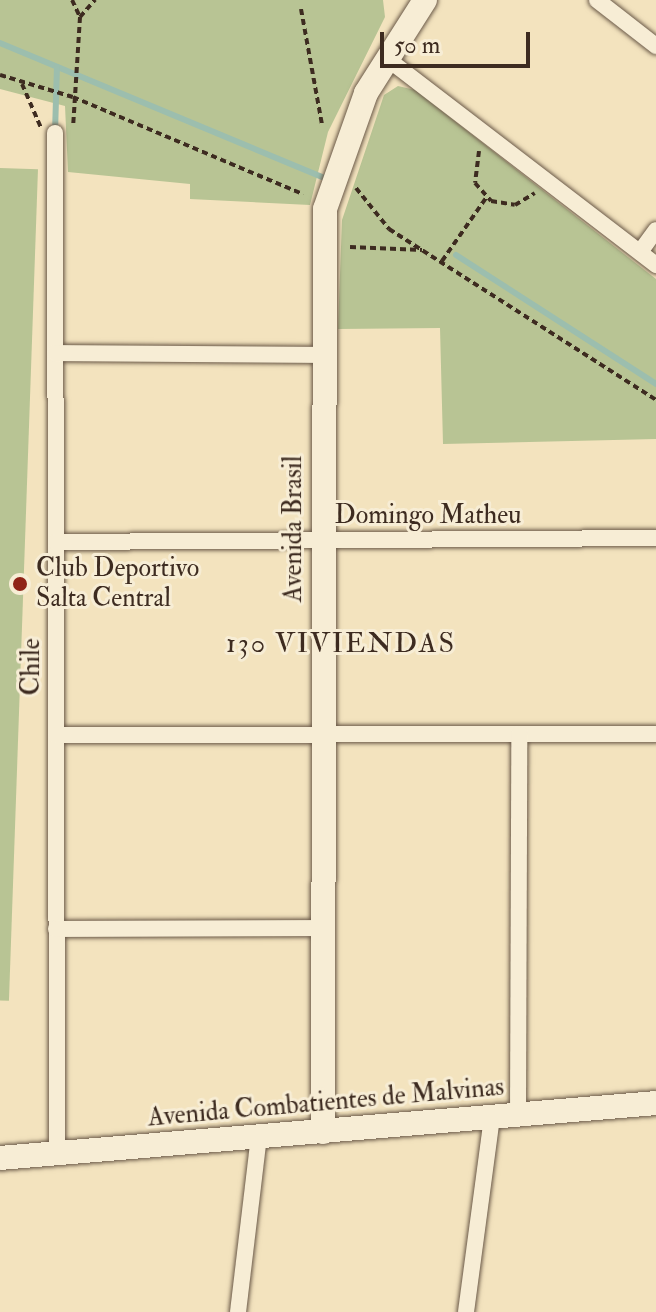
<!DOCTYPE html>
<style>
body{margin:0}
#map{position:relative;width:656px;height:1312px;overflow:hidden;background:#f3e3be;font-family:"IM FELL Double Pica",serif}
div>[style]{position:absolute}
.green>*{inset:0;background:#b8c494;transform-origin:0 0}
.stream>*{height:6px;margin:-3px;padding:0 3px;transform-origin:3px;border-radius:3px;background:#9cbeae}
.path>*{height:4px;margin-top:-2px;transform-origin:0;background:repeating-linear-gradient(90deg,#3d2b20 0 6px,transparent 0 10px)}
.roads{filter:drop-shadow(0 0 2px #6a5948) drop-shadow(0 0 2px #6a5948)}
.street>*{height:16px;margin:-8px;padding:0 8px;transform-origin:8px;border-radius:8px;background:#f7edd5}
.secondary>*{height:24px;margin:-12px;padding:0 12px;transform-origin:12px;border-radius:12px;background:#f7edd5}
.dots>*{width:22px;height:22px;translate:-50% -50%;box-sizing:border-box;border:4px solid #f7edd5;border-radius:50%}
span{translate:-50% -50%;white-space:nowrap;text-align:center;line-height:1.15;-webkit-text-stroke:6px #f7edd5;paint-order:stroke}
.street-label{font-size:26px;color:#3d2b20}
.poi-label{font-size:26px;color:#3d2b20}
.left{translate:0 -50%;text-align:left}
.neighbourhood-label{font-size:28px;color:#3d2b20;letter-spacing:2px}
.scale{position:absolute;left:380px;top:32px;width:150px;height:36px;box-sizing:border-box;border:4px solid #3d2b20;border-top:0;padding-left:10px;font-size:24px;line-height:28px;white-space:nowrap;color:#3d2b20;-webkit-text-stroke:6px #f7edd5;paint-order:stroke}
</style>
<div id="map">
<div class="green">
<div style="clip-path:polygon(0 0,383px 0,385px 17px,328px 132px,310px 205px,190px 199px,190px 184px,68px 172px,65px 106px,0 89px)"></div>
<div style="clip-path:polygon(398px 86px,415px 90px,656px 279px,656px 439px,443px 444px,440px 328px,338px 329px,342px 220px,384px 95px)"></div>
<div style="left:0;top:168px;width:38px;height:832px;rotate:2deg"></div>
</div>
<div class="stream">
<div style="left:0;top:43px;width:356px;rotate:22.6deg"></div>
<div style="left:55px;top:133px;width:66px;rotate:-88.3deg"></div>
<div style="left:456px;top:255px;width:238px;rotate:32.8deg"></div>
</div>
<div class="path">
<div style="left:72px;top:0;width:19px;rotate:65deg"></div>
<div style="left:80px;top:17px;width:110px;rotate:93.6deg"></div>
<div style="left:301px;top:9px;width:118px;rotate:79.7deg"></div>
<div style="left:80px;top:17px;width:23px;rotate:-49deg"></div>
<div style="left:0;top:75px;width:76px;rotate:16.8deg"></div>
<div style="left:73px;top:97px;width:250px;rotate:22.9deg"></div>
<div style="left:22px;top:84px;width:48px;rotate:66.6deg"></div>
<div style="left:479px;top:151px;width:32px;rotate:97deg"></div>
<div style="left:475px;top:183px;width:24px;rotate:48deg"></div>
<div style="left:491px;top:201px;width:24px;rotate:9deg"></div>
<div style="left:515px;top:205px;width:23px;rotate:-31deg"></div>
<div style="left:356px;top:188px;width:53px;rotate:51.2deg"></div>
<div style="left:389px;top:229px;width:317px;rotate:32.6deg"></div>
<div style="left:350px;top:247px;width:72px;rotate:2.4deg"></div>
<div style="left:442px;top:261px;width:77px;rotate:-55.1deg"></div>
</div>
<div class="roads">
<div class="street">
<div style="left:597px;top:0;width:75px;rotate:37.9deg"></div>
<div style="left:385px;top:57px;width:342px;rotate:37.5deg"></div>
<div style="left:55px;top:133px;width:1020px;rotate:89.89deg"></div>
<div style="left:640px;top:252px;width:27px;rotate:-54deg"></div>
<div style="left:55px;top:353px;width:267px;rotate:0.4deg"></div>
<div style="left:56px;top:542px;width:600px;rotate:-0.38deg"></div>
<div style="left:56px;top:735px;width:600px;rotate:-0.1deg"></div>
<div style="left:56px;top:929px;width:267px;rotate:-0.2deg"></div>
<div style="left:518px;top:1115px;width:381px;rotate:-89.8deg"></div>
<div style="left:238px;top:1312px;width:177px;rotate:-83.2deg"></div>
<div style="left:466px;top:1312px;width:196px;rotate:-82.4deg"></div>
</div>
<div class="secondary">
<div style="left:323px;top:1132px;width:923px;rotate:-89.88deg"></div>
<div style="left:325px;top:209px;width:123px;rotate:-70.5deg"></div>
<div style="left:366px;top:93px;width:110px;rotate:-57.6deg"></div>
<div style="left:0;top:1158px;width:658px;rotate:-4.79deg"></div>
</div>
</div>
<div class="dots">
<div style="left:20px;top:584px;background:#8f2418"></div>
</div>
<div class="street-label">
<span style="left:428px;top:516px">Domingo Matheu</span>
<span style="left:294px;top:529px;rotate:-90deg">Avenida Brasil</span>
<span style="left:32px;top:667px;rotate:-90deg">Chile</span>
<span style="left:326px;top:1103px;rotate:-5deg">Avenida Combatientes de Malvinas</span>
</div>
<div class="poi-label">
<span class="left" style="left:36px;top:584px">Club Deportivo<br>Salta Central</span>
</div>
<div class="neighbourhood-label">
<span style="left:341px;top:644px">130 VIVIENDAS</span>
</div>
<div class="scale">50 m</div>
</div>
